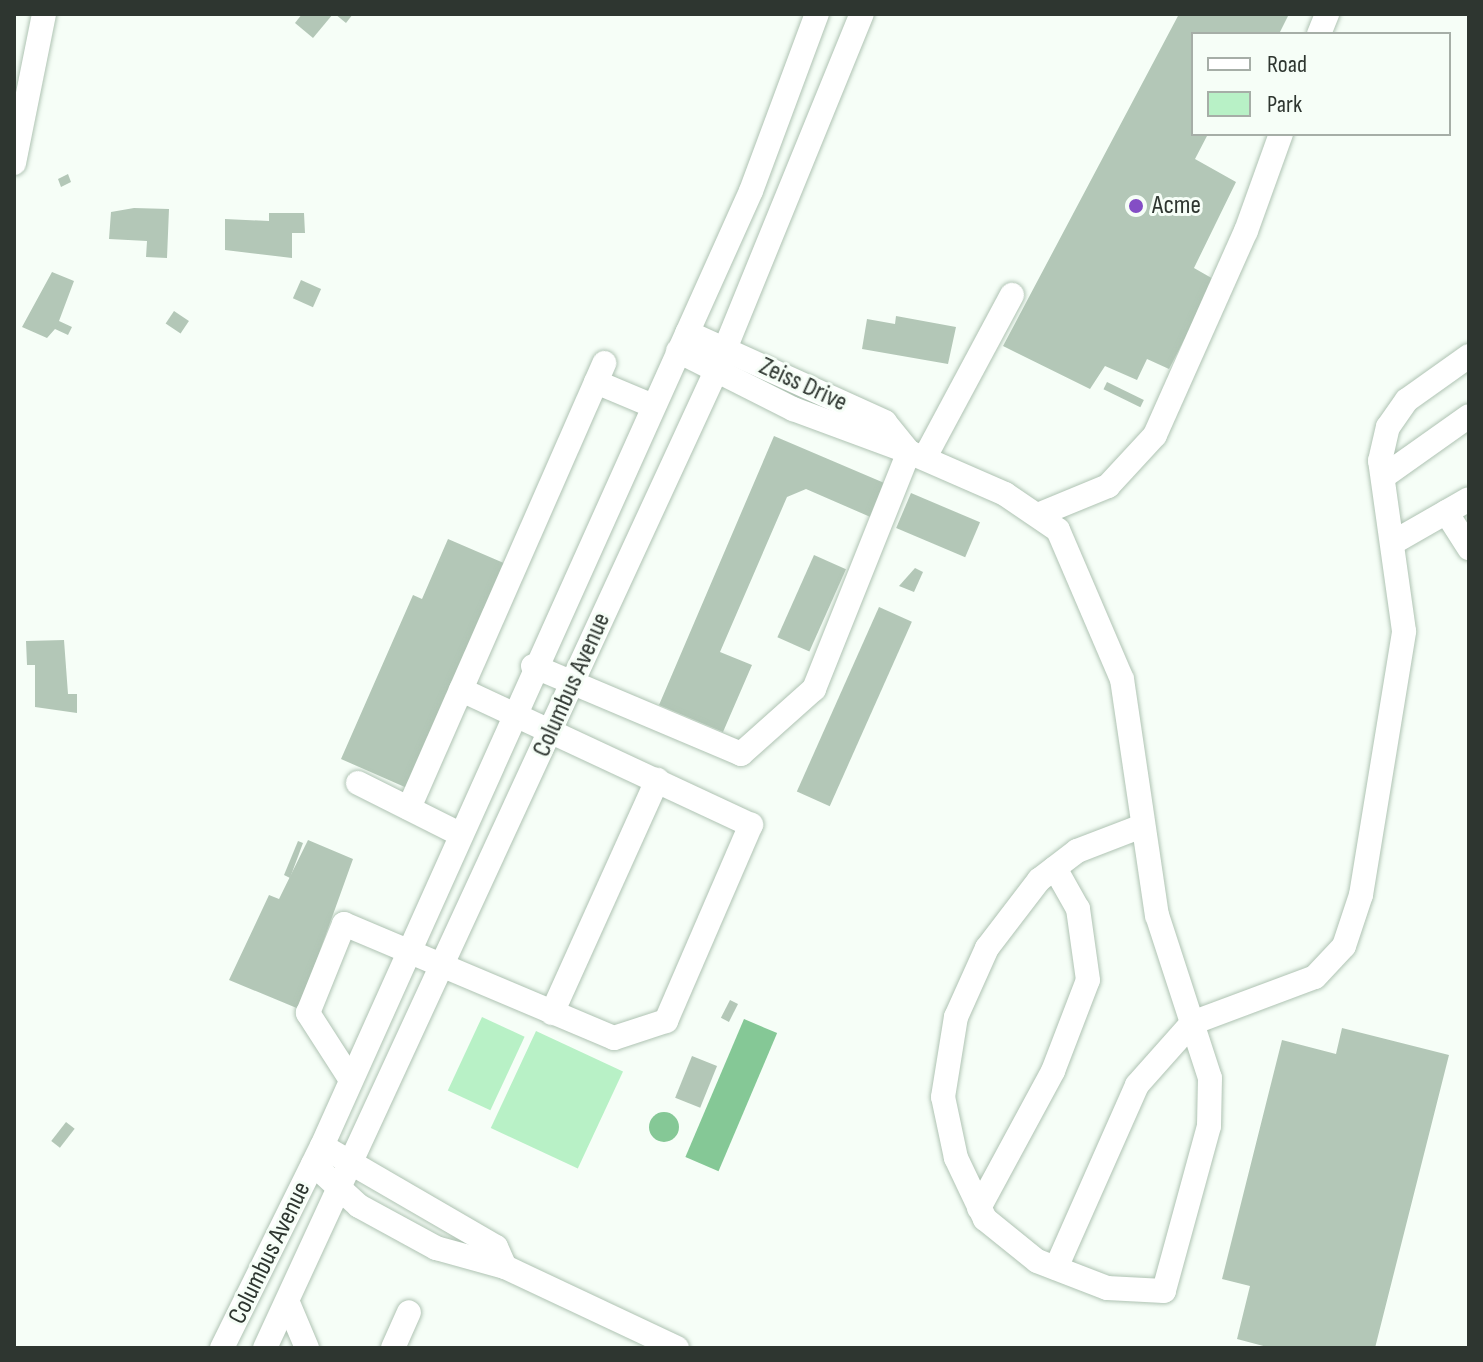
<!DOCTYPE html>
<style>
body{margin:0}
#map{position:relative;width:1483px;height:1362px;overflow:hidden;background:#f6fef7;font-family:"Sofia Sans Condensed",sans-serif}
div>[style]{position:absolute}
.green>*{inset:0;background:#b8f1c6;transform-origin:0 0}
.water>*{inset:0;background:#85c896;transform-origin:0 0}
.round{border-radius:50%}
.building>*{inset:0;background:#b3c7b7;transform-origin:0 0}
.roads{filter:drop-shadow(0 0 2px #afc3b3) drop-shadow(0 0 2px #afc3b3)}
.minor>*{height:24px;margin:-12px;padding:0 12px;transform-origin:12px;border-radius:12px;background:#fff}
.dots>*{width:22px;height:22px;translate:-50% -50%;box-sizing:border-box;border:4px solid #f6fef7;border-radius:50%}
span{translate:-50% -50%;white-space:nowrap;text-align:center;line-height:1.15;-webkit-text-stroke:6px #f6fef7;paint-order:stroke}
.poi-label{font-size:26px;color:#2e3630}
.left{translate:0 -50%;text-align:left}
.street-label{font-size:26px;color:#2e3630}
.frame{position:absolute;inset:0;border:16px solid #2e3630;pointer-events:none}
.legend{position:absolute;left:1191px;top:32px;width:260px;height:104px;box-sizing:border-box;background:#f6fef7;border:2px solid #a6aea7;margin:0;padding:10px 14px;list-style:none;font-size:24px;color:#2e3630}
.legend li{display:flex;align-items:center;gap:16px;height:40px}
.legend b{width:40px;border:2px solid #a6aea7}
</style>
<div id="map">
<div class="green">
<div style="left:482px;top:1017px;width:47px;height:81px;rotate:25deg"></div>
<div style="left:536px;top:1031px;width:96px;height:107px;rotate:25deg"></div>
</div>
<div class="water">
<div style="left:744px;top:1019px;width:36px;height:150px;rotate:23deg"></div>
<div class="round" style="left:649px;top:1112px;width:30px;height:30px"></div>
</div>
<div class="building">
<div style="clip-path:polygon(302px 14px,333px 14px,313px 38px,295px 23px)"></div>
<div style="clip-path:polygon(335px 14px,353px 14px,346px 23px)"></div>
<div style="clip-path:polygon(1179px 14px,1289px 14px,1279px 34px,1193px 34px,1193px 134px,1208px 134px,1195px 159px,1236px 182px,1194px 268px,1215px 280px,1169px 369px,1147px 359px,1137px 380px,1105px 366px,1090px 389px,1003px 346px)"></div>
<div style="clip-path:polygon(68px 174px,71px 182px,61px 187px,58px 179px)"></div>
<div style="clip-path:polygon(134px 208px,169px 209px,167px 258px,146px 257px,147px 241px,109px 239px,111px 212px)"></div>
<div style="clip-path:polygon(269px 213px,304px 213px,305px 233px,292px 233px,292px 258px,225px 250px,225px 219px,269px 221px)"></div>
<div style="clip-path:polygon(52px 272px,74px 281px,59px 321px,72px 327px,68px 335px,55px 329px,47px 338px,22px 327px)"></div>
<div style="left:301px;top:280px;width:22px;height:20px;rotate:24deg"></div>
<div style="left:174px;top:311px;width:18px;height:15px;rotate:34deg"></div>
<div style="clip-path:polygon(896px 316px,956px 327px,948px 364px,862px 349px,867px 319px,895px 324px)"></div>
<div style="left:1107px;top:382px;width:41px;height:8px;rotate:26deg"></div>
<div style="clip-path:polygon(774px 436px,889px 485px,875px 519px,806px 489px,787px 497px,720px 652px,752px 665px,723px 732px,659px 705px)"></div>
<div style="left:911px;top:493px;width:75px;height:38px;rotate:23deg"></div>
<div style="clip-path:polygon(448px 539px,506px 564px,407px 788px,341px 759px,413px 595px,422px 599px)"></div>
<div style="left:814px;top:555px;width:35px;height:90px;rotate:24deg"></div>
<div style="clip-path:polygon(915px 568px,923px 572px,914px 592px,899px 586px)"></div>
<div style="left:879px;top:607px;width:36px;height:202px;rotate:24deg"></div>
<div style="clip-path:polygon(64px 640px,68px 694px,77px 694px,77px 713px,35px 707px,35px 665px,27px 665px,26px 641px)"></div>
<div style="clip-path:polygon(308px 840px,353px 859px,299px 1009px,229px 980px,269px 895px,279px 899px)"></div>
<div style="clip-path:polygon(298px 841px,303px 843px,290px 878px,284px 875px)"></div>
<div style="left:730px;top:1000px;width:9px;height:20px;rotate:27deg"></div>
<div style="clip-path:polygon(1342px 1028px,1449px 1055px,1375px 1348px,1271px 1348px,1237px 1339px,1250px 1286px,1222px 1279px,1282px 1040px,1336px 1054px)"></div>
<div style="left:692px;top:1056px;width:27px;height:45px;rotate:22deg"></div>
<div style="left:66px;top:1122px;width:11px;height:24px;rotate:38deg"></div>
</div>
<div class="roads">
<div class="minor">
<div style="left:1319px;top:34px;width:22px;rotate:-68deg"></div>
<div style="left:14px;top:163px;width:152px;rotate:-78.6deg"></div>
<div style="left:678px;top:351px;width:129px;rotate:26.8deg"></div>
<div style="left:793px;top:409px;width:124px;rotate:20.3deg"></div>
<div style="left:909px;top:452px;width:38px;rotate:-129deg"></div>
<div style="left:885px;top:422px;width:217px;rotate:-155.6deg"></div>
<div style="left:596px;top:382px;width:62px;rotate:22.8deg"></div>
<div style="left:925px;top:457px;width:184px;rotate:-61.8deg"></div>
<div style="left:1383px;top:477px;width:105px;rotate:-35.3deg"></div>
<div style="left:1446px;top:512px;width:43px;rotate:57.4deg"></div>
<div style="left:1040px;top:514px;width:74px;rotate:-22.4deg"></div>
<div style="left:1108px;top:486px;width:69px;rotate:-47.3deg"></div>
<div style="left:1155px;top:435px;width:223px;rotate:-66deg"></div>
<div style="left:1246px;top:231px;width:103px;rotate:-70.2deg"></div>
<div style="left:1394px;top:542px;width:86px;rotate:-29.8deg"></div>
<div style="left:533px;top:666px;width:226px;rotate:22.9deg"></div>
<div style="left:741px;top:754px;width:98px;rotate:-41.7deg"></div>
<div style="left:814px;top:689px;width:255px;rotate:-68.2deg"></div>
<div style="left:909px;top:452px;width:105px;rotate:23.6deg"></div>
<div style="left:1005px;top:494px;width:64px;rotate:34.2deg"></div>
<div style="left:1058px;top:530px;width:162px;rotate:66.8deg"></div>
<div style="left:1122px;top:679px;width:239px;rotate:81.6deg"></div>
<div style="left:1157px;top:915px;width:171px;rotate:72deg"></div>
<div style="left:1210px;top:1078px;width:48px;rotate:91.2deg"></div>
<div style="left:1209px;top:1126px;width:171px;rotate:105.3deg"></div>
<div style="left:1164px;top:1291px;width:57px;rotate:-177deg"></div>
<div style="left:1107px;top:1288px;width:75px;rotate:-158.9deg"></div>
<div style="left:1037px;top:1261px;width:67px;rotate:-141.1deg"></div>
<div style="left:985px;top:1219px;width:68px;rotate:-115.4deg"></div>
<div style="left:956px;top:1158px;width:62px;rotate:-102deg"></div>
<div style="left:943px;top:1097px;width:81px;rotate:-80.8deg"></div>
<div style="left:956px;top:1017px;width:76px;rotate:-65.8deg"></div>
<div style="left:987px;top:948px;width:86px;rotate:-52.6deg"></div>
<div style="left:1039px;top:880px;width:48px;rotate:-37.3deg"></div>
<div style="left:1077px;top:851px;width:70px;rotate:-21deg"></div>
<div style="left:358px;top:783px;width:114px;rotate:26.6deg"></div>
<div style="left:409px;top:808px;width:486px;rotate:-66.3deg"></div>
<div style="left:552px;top:1013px;width:256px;rotate:-65.7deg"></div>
<div style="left:351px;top:1080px;width:80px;rotate:-122.7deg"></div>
<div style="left:308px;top:1013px;width:96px;rotate:-68deg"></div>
<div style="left:344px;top:924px;width:293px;rotate:22.9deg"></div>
<div style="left:614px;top:1038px;width:55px;rotate:-18.1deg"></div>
<div style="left:666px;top:1021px;width:214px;rotate:-66.6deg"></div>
<div style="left:751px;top:825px;width:320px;rotate:-155deg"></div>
<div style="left:322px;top:1146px;width:201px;rotate:30.1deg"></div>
<div style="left:496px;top:1247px;width:22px;rotate:66deg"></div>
<div style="left:313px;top:1164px;width:62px;rotate:42.4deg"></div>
<div style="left:359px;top:1206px;width:88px;rotate:28.6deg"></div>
<div style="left:436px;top:1248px;width:72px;rotate:15.4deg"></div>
<div style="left:505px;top:1267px;width:190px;rotate:25.2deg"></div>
<div style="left:979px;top:1208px;width:156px;rotate:-61.6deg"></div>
<div style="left:1053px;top:1071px;width:97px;rotate:-69deg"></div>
<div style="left:1088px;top:980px;width:72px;rotate:-98deg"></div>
<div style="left:1078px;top:909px;width:47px;rotate:-119.3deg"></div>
<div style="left:1056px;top:1268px;width:200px;rotate:-66.1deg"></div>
<div style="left:1137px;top:1085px;width:83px;rotate:-48.4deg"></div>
<div style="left:1192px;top:1023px;width:131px;rotate:-20.5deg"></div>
<div style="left:1315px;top:977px;width:42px;rotate:-46.9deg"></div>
<div style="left:1344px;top:946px;width:54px;rotate:-71.6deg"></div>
<div style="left:1361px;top:895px;width:267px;rotate:-80.7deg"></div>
<div style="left:1404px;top:631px;width:172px;rotate:-98deg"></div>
<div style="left:1380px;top:461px;width:35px;rotate:-77deg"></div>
<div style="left:1388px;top:427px;width:33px;rotate:-55deg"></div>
<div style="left:1407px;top:400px;width:76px;rotate:-35.4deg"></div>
<div style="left:288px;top:1303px;width:49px;rotate:67.1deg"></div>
<div style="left:222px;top:1348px;width:225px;rotate:-63.7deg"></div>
<div style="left:322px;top:1146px;width:1047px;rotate:-65.81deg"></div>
<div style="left:751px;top:191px;width:189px;rotate:-69.6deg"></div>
<div style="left:265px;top:1348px;width:1076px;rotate:-65.22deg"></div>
<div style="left:716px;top:371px;width:386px;rotate:-67.8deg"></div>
<div style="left:393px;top:1348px;width:39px;rotate:-66deg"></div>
</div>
</div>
<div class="dots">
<div style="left:1136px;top:206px;background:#844ec5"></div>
</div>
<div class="poi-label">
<span class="left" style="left:1152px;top:206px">Acme</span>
</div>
<div class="street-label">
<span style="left:803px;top:385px;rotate:25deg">Zeiss Drive</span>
<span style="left:572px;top:685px;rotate:-66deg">Columbus Avenue</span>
<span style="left:270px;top:1253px;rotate:-64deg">Columbus Avenue</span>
</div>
<div class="frame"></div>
<ul class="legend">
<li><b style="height:10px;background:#fff"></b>Road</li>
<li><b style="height:22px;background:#b8f1c6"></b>Park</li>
</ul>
</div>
